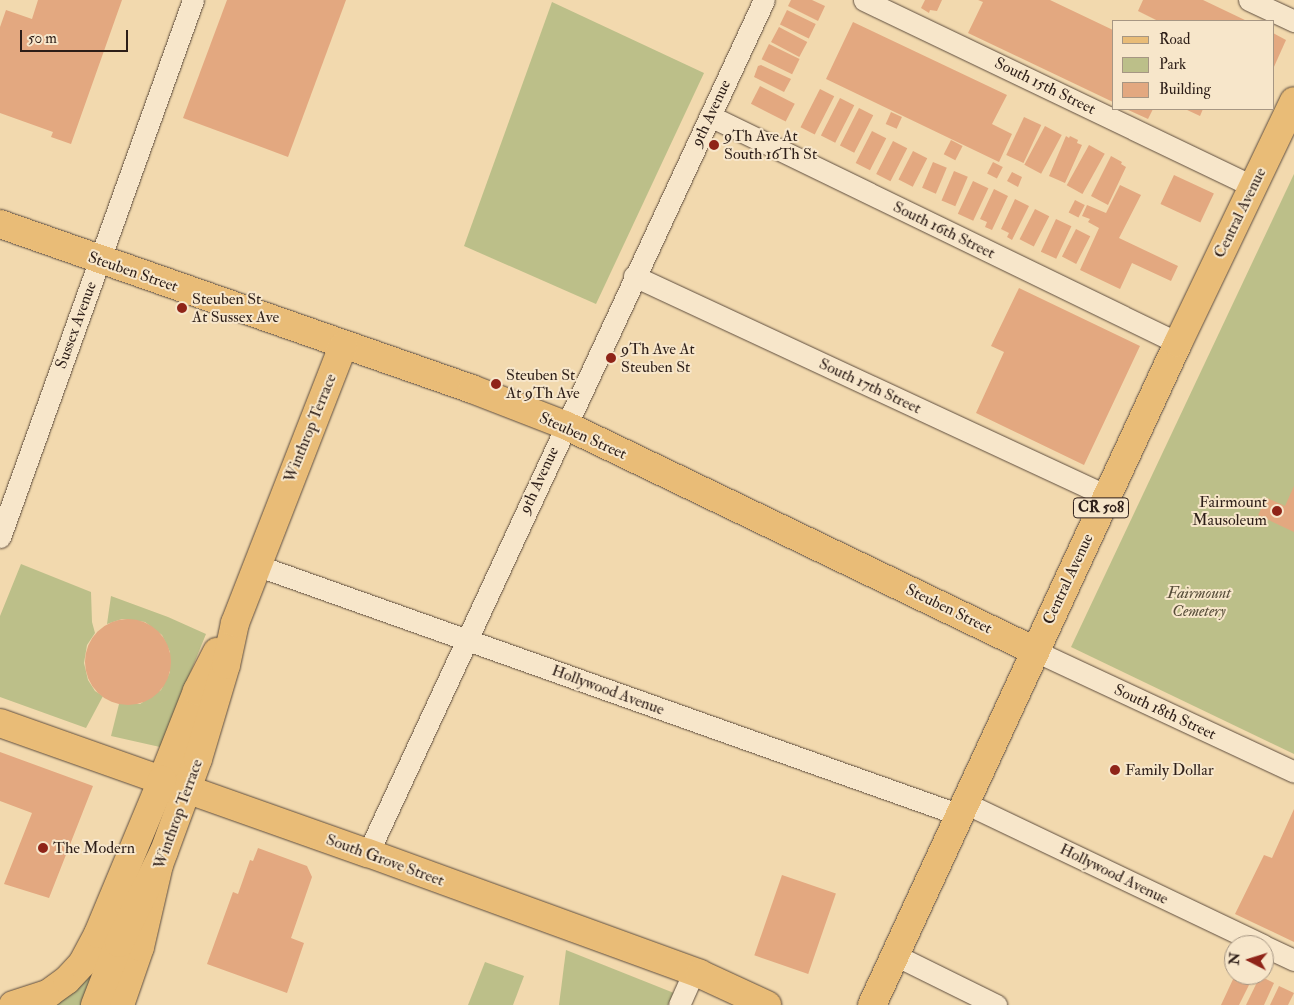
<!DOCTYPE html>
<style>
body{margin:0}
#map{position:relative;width:1294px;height:1005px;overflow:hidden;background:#f2d9ae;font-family:"IM FELL Double Pica",serif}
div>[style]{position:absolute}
.green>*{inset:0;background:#bcbf89}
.building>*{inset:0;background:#e3a880;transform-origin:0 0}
.round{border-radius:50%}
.roads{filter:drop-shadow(0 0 1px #5e4d3e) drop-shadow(0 0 1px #5e4d3e)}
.minor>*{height:21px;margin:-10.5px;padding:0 10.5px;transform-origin:10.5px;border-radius:10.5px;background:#f7e6ca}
.major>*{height:28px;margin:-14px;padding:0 14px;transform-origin:14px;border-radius:14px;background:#e9bc77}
.highway>*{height:28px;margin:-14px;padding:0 14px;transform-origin:14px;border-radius:14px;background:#e9bc77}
.dots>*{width:14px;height:14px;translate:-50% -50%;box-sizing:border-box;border:2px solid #f7e6ca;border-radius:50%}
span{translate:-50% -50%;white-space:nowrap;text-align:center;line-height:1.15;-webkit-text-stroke:4px #f7e6ca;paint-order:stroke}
.shield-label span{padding:1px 4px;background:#f7e6ca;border:1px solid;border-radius:4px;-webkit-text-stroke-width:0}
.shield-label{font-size:15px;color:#2d1e18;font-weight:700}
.street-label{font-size:16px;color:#2d1e18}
.poi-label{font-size:16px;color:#2d1e18}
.left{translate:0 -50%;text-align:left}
.right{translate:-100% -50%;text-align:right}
.park-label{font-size:16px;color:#584e3a;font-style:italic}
.legend{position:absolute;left:1112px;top:20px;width:162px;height:90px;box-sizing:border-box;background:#f7e6ca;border:1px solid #a69683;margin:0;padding:6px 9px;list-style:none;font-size:15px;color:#2d1e18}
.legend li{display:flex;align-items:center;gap:10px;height:25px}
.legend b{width:25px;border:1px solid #a69683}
.north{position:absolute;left:1224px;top:935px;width:50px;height:50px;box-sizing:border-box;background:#f7e6ca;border:1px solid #a69683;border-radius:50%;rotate:275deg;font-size:14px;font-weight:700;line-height:20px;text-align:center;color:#2d1e18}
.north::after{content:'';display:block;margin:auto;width:18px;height:22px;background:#8f2418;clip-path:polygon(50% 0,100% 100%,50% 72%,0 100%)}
.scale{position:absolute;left:20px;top:30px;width:108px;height:22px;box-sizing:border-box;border:2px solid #2d1e18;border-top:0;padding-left:6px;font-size:15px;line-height:18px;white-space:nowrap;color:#2d1e18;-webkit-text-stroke:4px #f7e6ca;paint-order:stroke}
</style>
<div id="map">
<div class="green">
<div style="clip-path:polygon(552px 2px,704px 73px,596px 304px,464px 246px)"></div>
<div style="clip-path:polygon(1294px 174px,1294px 754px,1071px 647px)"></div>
<div style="clip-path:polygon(21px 564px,91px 592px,92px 622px,95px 633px,87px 645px,84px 663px,88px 680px,95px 691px,103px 696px,86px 728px,0 697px,0 616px)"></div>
<div style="clip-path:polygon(111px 596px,168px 617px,206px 634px,160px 747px,111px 736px,119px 704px,140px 704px,161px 690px,170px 672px,170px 652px,162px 635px,145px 622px,122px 619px,107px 624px)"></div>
<div style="clip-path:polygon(566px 950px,674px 993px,668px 1005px,559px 1005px)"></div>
<div style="clip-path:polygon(99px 962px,84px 1005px,42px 1005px)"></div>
<div style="clip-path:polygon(485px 962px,524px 976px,513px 1005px,468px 1005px)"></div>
</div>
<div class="building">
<div style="clip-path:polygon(38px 0,122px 0,71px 144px,51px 137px,53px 132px,0 113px,0 27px,6px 10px,32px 19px)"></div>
<div style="clip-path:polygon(227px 0,346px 0,288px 157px,183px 118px)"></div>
<div style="clip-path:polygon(791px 0,812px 0,825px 6px,818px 21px,788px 6px)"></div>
<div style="clip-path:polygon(925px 0,942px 0,937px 11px,930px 10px,929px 13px,921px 8px)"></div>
<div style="clip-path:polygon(978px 0,1050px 0,1113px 30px,1113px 102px,968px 33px,983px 2px)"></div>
<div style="clip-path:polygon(1143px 0,1203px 0,1247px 21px,1158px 21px,1138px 11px)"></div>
<div style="left:787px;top:10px;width:32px;height:16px;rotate:26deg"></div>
<div style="clip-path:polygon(853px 22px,1007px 95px,992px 124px,1012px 134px,999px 162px,826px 79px)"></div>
<div style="left:779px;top:27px;width:32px;height:17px;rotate:28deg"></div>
<div style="clip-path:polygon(1273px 33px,1286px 40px,1273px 69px)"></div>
<div style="left:769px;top:44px;width:34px;height:17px;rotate:26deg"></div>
<div style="clip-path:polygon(761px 65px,791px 79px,784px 92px,754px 77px,758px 66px)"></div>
<div style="left:760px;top:86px;width:39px;height:20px;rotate:27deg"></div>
<div style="left:820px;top:89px;width:16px;height:43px;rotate:27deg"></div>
<div style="left:840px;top:98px;width:16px;height:42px;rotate:27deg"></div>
<div style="left:859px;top:108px;width:16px;height:42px;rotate:27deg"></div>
<div style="clip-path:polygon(1126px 109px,1153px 109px,1148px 119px)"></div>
<div style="clip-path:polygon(1185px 109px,1203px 109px,1200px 116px)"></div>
<div style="left:891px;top:112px;width:12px;height:13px;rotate:24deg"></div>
<div style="left:1024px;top:117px;width:19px;height:42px;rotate:25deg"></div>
<div style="left:1045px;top:126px;width:19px;height:44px;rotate:28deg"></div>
<div style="left:872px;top:131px;width:16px;height:36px;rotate:27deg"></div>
<div style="clip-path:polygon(1066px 136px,1069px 138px,1070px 136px,1078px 140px,1077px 143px,1082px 145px,1065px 183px,1049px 176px)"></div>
<div style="left:951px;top:140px;width:13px;height:16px;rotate:27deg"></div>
<div style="left:893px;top:141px;width:16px;height:37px;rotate:27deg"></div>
<div style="left:1089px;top:145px;width:18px;height:46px;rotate:29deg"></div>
<div style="left:913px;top:151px;width:16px;height:32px;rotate:27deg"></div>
<div style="clip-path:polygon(1111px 156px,1122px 162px,1121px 164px,1126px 167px,1108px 205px,1091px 196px)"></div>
<div style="left:933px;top:162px;width:15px;height:28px;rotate:23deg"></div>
<div style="left:993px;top:162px;width:11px;height:13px;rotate:27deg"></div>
<div style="left:954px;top:171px;width:15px;height:32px;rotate:23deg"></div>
<div style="clip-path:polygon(1012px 172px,1022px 177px,1018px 187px,1007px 181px)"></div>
<div style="left:1174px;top:175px;width:44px;height:32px;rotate:25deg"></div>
<div style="left:973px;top:181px;width:17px;height:36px;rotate:25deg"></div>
<div style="clip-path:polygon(1120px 185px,1141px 195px,1119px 238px,1178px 266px,1171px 281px,1132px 263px,1120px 289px,1080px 270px,1099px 228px,1088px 222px,1090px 219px,1082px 216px,1087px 205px,1106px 213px)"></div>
<div style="clip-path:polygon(994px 189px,1008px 196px,992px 230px,985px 227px,987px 222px,980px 219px)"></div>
<div style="clip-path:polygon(1015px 199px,1029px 206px,1012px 240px,1007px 237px,1009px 233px,1001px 229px)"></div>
<div style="left:1075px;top:200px;width:11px;height:14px;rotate:27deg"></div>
<div style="left:1035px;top:209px;width:16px;height:34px;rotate:27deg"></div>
<div style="left:1056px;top:219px;width:17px;height:36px;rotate:25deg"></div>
<div style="left:1076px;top:229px;width:16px;height:31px;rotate:27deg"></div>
<div style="clip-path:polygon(1019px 288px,1140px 346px,1084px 465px,976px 413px,1004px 352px,991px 346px)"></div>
<div style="clip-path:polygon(1294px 486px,1294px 532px,1258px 515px,1267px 498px,1285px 506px)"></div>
<div class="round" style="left:85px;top:619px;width:86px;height:86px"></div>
<div style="clip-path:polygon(0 752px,93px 786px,49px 898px,4px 884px,32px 813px,0 801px)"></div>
<div style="clip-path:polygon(1294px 809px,1294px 942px,1235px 914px,1264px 855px,1272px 858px)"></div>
<div style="clip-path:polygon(258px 848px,307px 866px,312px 877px,291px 938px,304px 943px,287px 993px,207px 964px,233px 892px,238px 894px,250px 860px,253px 861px)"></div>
<div style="left:782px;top:875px;width:57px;height:85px;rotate:19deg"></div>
<div style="clip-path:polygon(1235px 975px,1252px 975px,1253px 977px,1239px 1005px,1221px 1005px)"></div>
<div style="clip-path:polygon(1260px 976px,1274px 983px,1264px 1005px,1246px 1005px)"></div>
<div style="clip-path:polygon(1279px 986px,1294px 993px,1288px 1005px,1270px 1005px)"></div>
</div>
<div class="roads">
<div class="minor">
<div style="left:864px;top:0;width:431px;rotate:25.6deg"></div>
<div style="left:1249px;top:0;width:50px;rotate:25deg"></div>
<div style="left:710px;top:116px;width:520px;rotate:25.88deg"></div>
<div style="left:634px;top:276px;width:522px;rotate:24.94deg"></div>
<div style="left:0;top:537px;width:571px;rotate:-70.23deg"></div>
<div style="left:256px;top:565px;width:747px;rotate:19.55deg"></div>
<div style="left:1035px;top:651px;width:286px;rotate:25deg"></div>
<div style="left:965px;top:803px;width:330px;rotate:25.5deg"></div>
<div style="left:368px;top:853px;width:940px;rotate:-65.1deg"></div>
<div style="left:1264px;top:946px;width:33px;rotate:25deg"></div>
<div style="left:895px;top:955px;width:113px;rotate:26.3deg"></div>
<div style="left:679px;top:1005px;width:36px;rotate:-66deg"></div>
</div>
<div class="major">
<div style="left:0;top:224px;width:500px;rotate:19.27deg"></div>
<div style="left:472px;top:389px;width:100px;rotate:21.2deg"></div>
<div style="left:565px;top:425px;width:522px;rotate:25.68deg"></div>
<div style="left:0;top:723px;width:390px;rotate:19.5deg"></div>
<div style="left:368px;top:853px;width:353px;rotate:20deg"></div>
<div style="left:700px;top:974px;width:74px;rotate:24.8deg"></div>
<div style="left:162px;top:780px;width:96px;rotate:-68.5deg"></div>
<div style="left:197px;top:691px;width:44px;rotate:-62.9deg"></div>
<div style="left:120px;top:1005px;width:61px;rotate:-71deg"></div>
<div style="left:140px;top:947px;width:84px;rotate:-77deg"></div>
<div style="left:159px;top:865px;width:113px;rotate:-69.8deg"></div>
<div style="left:198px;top:759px;width:98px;rotate:-73.4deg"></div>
<div style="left:226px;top:665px;width:43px;rotate:-77.9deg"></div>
<div style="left:235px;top:623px;width:297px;rotate:-68.7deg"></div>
<div style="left:872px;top:1005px;width:729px;rotate:-65.19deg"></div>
<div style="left:1178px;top:343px;width:268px;rotate:-64.4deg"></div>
</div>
<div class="highway">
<div style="left:13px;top:1005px;width:38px;rotate:-18deg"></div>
<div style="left:49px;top:993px;width:22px;rotate:-36deg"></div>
<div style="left:67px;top:980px;width:22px;rotate:-47deg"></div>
<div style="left:82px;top:964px;width:34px;rotate:-62deg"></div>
<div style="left:98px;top:934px;width:167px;rotate:-67.4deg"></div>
<div style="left:95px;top:1005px;width:66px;rotate:-68.8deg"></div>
<div style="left:119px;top:943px;width:102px;rotate:-63.9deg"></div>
</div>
</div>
<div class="dots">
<div style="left:714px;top:145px;background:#8f2418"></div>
<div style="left:182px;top:308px;background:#8f2418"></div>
<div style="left:611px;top:358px;background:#8f2418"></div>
<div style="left:496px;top:384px;background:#8f2418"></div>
<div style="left:1277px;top:511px;background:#8f2418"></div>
<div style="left:1115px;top:770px;background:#8f2418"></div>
<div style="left:43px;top:848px;background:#8f2418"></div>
</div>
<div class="shield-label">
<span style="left:1101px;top:508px">CR 508</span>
</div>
<div class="street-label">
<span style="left:1045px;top:86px;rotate:26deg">South 15th Street</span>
<span style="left:711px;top:113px;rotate:-65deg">9th Avenue</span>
<span style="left:1240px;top:213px;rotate:-64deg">Central Avenue</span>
<span style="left:944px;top:230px;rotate:26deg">South 16th Street</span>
<span style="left:133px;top:272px;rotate:19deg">Steuben Street</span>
<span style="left:76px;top:325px;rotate:-70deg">Sussex Avenue</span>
<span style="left:870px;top:386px;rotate:25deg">South 17th Street</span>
<span style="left:310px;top:428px;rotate:-68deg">Winthrop Terrace</span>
<span style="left:583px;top:436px;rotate:24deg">Steuben Street</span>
<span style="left:539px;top:480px;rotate:-65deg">9th Avenue</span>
<span style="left:1068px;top:579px;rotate:-65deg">Central Avenue</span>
<span style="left:949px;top:609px;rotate:26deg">Steuben Street</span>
<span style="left:608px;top:690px;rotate:20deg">Hollywood Avenue</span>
<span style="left:1165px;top:712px;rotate:25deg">South 18th Street</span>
<span style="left:178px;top:814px;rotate:-70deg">Winthrop Terrace</span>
<span style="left:385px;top:860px;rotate:20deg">South Grove Street</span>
<span style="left:1114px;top:874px;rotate:26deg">Hollywood Avenue</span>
</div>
<div class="poi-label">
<span class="left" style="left:724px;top:145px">9Th Ave At<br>South 16Th St</span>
<span class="left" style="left:192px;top:308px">Steuben St<br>At Sussex Ave</span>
<span class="left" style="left:621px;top:358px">9Th Ave At<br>Steuben St</span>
<span class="left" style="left:506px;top:384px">Steuben St<br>At 9Th Ave</span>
<span class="right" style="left:1267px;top:511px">Fairmount<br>Mausoleum</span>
<span class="left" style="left:1125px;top:770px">Family Dollar</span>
<span class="left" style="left:53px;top:848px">The Modern</span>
</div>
<div class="park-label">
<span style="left:1199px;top:602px">Fairmount<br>Cemetery</span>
</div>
<ul class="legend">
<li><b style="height:6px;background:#e9bc77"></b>Road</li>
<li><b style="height:14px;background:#bcbf89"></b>Park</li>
<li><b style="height:14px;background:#e3a880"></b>Building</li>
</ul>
<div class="north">N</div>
<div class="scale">50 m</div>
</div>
